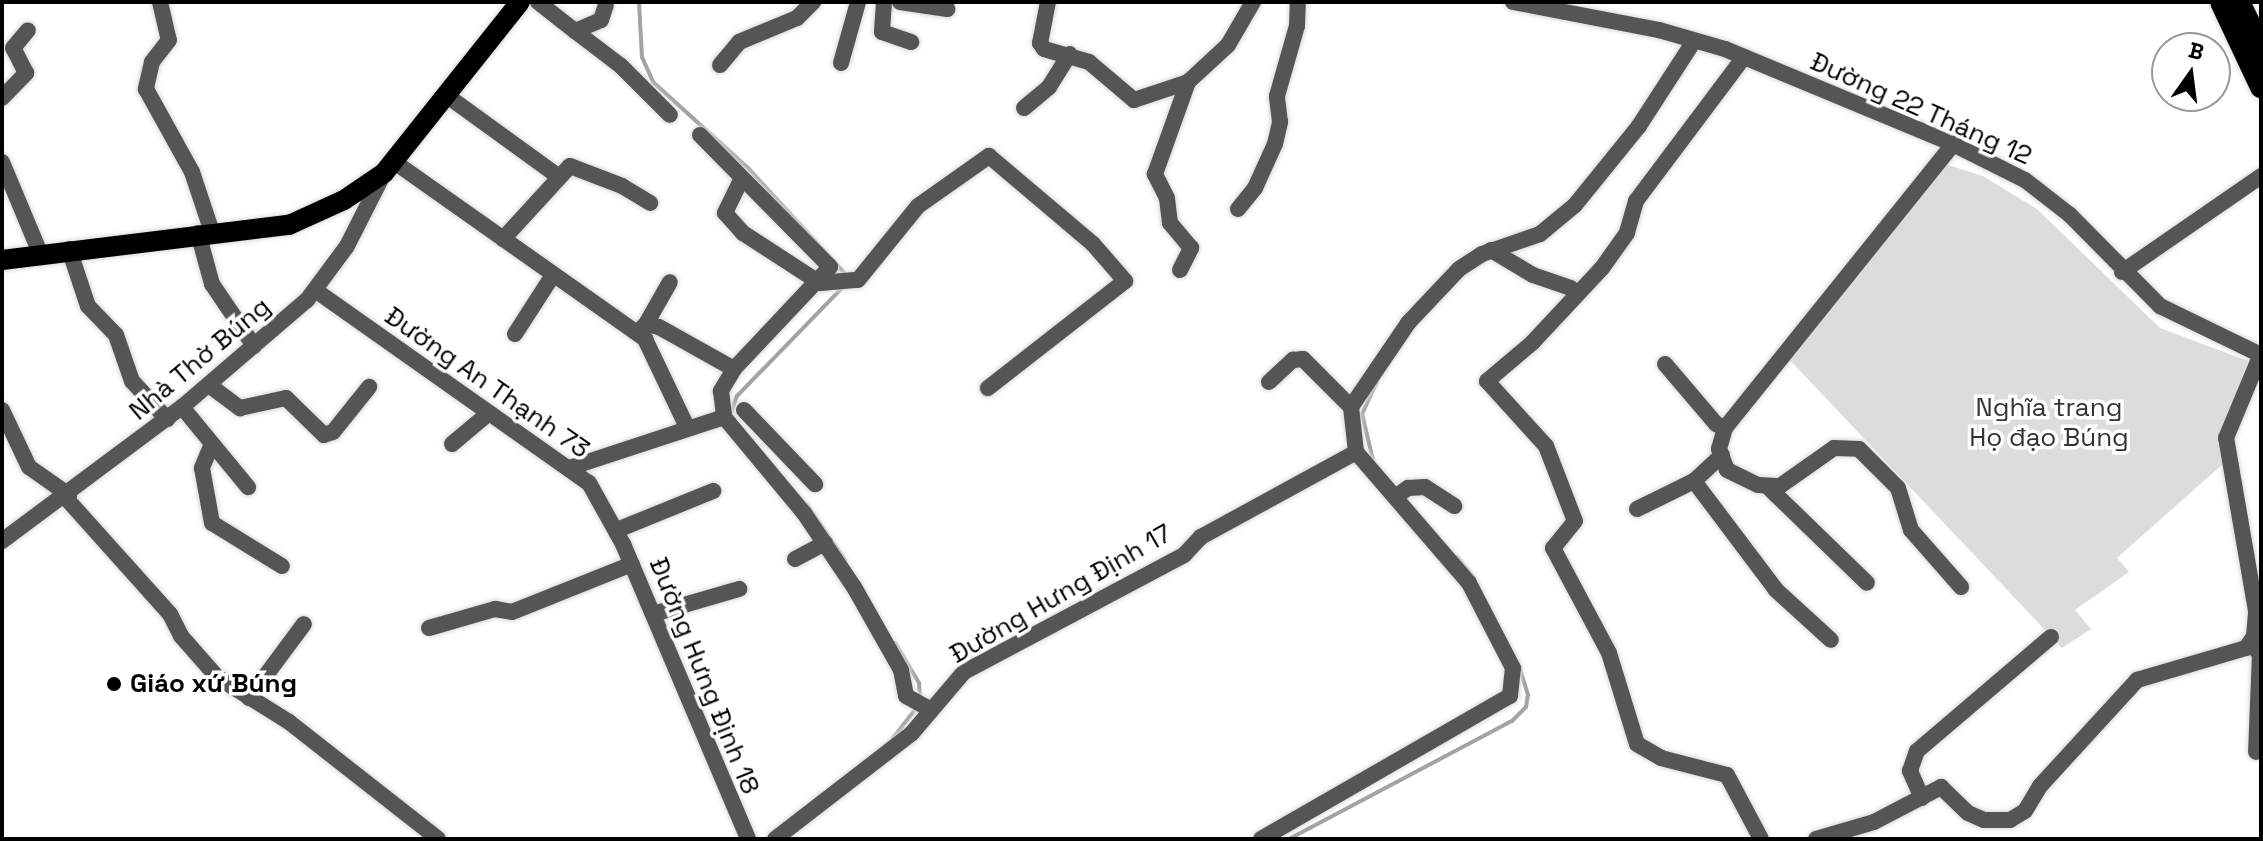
<!DOCTYPE html>
<meta charset="utf-8">
<style>
body{margin:0}
#map{position:relative;width:2263px;height:841px;overflow:hidden;background:#fff;font-family:"Space Grotesk",sans-serif}
div>[style]{position:absolute}
.green>*{inset:0;background:#dcdcdc}
.stream>*{height:4px;margin:-2px;padding:0 2px;transform-origin:2px;border-radius:2px;background:#a3a3a3}
.roads{filter:drop-shadow(0 0 2px #dbdbdb) drop-shadow(0 0 2px #dbdbdb)}
.minor>*{height:16px;margin:-8px;padding:0 8px;transform-origin:8px;border-radius:8px;background:#555}
.major>*{height:20px;margin:-10px;padding:0 10px;transform-origin:10px;border-radius:10px;background:#000}
.highway>*{height:22px;margin:-11px;padding:0 11px;transform-origin:11px;border-radius:11px;background:#000}
.dots>*{width:22px;height:22px;translate:-50% -50%;box-sizing:border-box;border:4px solid #fff;border-radius:50%}
span{translate:-50% -50%;white-space:nowrap;text-align:center;line-height:1.15;-webkit-text-stroke:7px #fff;paint-order:stroke}
.street-label{font-size:26px;color:#000}
.park-label{font-size:26px;color:#333}
.poi-label{font-size:26px;color:#000;font-weight:700}
.left{translate:0 -50%;text-align:left}
.frame{position:absolute;inset:0;border:4px solid #000;pointer-events:none}
.north{position:absolute;left:2151px;top:32px;width:80px;height:80px;box-sizing:border-box;background:#fff;border:2px solid #999;border-radius:50%;rotate:14deg;font-size:22px;font-weight:700;line-height:32px;text-align:center;color:#000}
.north::after{content:'';display:block;margin:auto;width:28px;height:36px;background:#000;clip-path:polygon(50% 0,100% 100%,50% 72%,0 100%)}
</style>
<div id="map">
<div class="green">
<div style="clip-path:polygon(1942px 163px,1983px 176px,2037px 209px,2160px 328px,2248px 361px,2222px 430px,2223px 464px,2117px 558px,2129px 572px,2075px 610px,2091px 629px,2062px 648px,1787px 357px)"></div>
</div>
<div class="stream">
<div style="left:639px;top:2px;width:55px;rotate:86.9deg"></div>
<div style="left:642px;top:57px;width:27px;rotate:66deg"></div>
<div style="left:653px;top:82px;width:130px;rotate:42.2deg"></div>
<div style="left:749px;top:169px;width:145px;rotate:47.5deg"></div>
<div style="left:731px;top:413px;width:18px;rotate:-71deg"></div>
<div style="left:737px;top:396px;width:156px;rotate:-45.8deg"></div>
<div style="left:1373px;top:460px;width:47px;rotate:-103.4deg"></div>
<div style="left:1362px;top:414px;width:35px;rotate:-65deg"></div>
<div style="left:807px;top:505px;width:67px;rotate:55.4deg"></div>
<div style="left:1457px;top:557px;width:27px;rotate:51deg"></div>
<div style="left:895px;top:643px;width:47px;rotate:59deg"></div>
<div style="left:919px;top:683px;width:16px;rotate:86deg"></div>
<div style="left:893px;top:738px;width:39px;rotate:-52deg"></div>
<div style="left:1289px;top:839px;width:252px;rotate:-27.9deg"></div>
<div style="left:1512px;top:721px;width:20px;rotate:-45deg"></div>
<div style="left:1526px;top:707px;width:12px;rotate:-81deg"></div>
<div style="left:1528px;top:695px;width:28px;rotate:-107deg"></div>
</div>
<div class="roads">
<div class="minor">
<div style="left:160px;top:2px;width:39px;rotate:77deg"></div>
<div style="left:169px;top:40px;width:28px;rotate:128deg"></div>
<div style="left:152px;top:62px;width:28px;rotate:103deg"></div>
<div style="left:146px;top:89px;width:95px;rotate:61deg"></div>
<div style="left:192px;top:172px;width:63px;rotate:71.6deg"></div>
<div style="left:538px;top:2px;width:47px;rotate:38.1deg"></div>
<div style="left:575px;top:31px;width:28px;rotate:-23deg"></div>
<div style="left:601px;top:20px;width:16px;rotate:-72deg"></div>
<div style="left:884px;top:2px;width:30px;rotate:94deg"></div>
<div style="left:882px;top:32px;width:31px;rotate:19deg"></div>
<div style="left:900px;top:2px;width:48px;rotate:8.5deg"></div>
<div style="left:1048px;top:2px;width:42px;rotate:101deg"></div>
<div style="left:1040px;top:43px;width:7px;rotate:56deg"></div>
<div style="left:1044px;top:49px;width:47px;rotate:16.1deg"></div>
<div style="left:1089px;top:62px;width:59px;rotate:40.2deg"></div>
<div style="left:1134px;top:100px;width:57px;rotate:-18.4deg"></div>
<div style="left:1188px;top:82px;width:54px;rotate:-42.8deg"></div>
<div style="left:1228px;top:45px;width:50px;rotate:-59.8deg"></div>
<div style="left:1513px;top:2px;width:149px;rotate:10.9deg"></div>
<div style="left:1659px;top:30px;width:69px;rotate:16.1deg"></div>
<div style="left:1725px;top:49px;width:247px;rotate:22.6deg"></div>
<div style="left:1953px;top:144px;width:80px;rotate:26.6deg"></div>
<div style="left:2025px;top:180px;width:57px;rotate:37.9deg"></div>
<div style="left:2070px;top:215px;width:128px;rotate:45.3deg"></div>
<div style="left:2160px;top:306px;width:112px;rotate:25.9deg"></div>
<div style="left:575px;top:31px;width:58px;rotate:37.3deg"></div>
<div style="left:621px;top:66px;width:69px;rotate:45deg"></div>
<div style="left:1744px;top:57px;width:180px;rotate:126.9deg"></div>
<div style="left:1636px;top:201px;width:33px;rotate:106deg"></div>
<div style="left:1627px;top:233px;width:43px;rotate:125.5deg"></div>
<div style="left:1602px;top:268px;width:103px;rotate:133deg"></div>
<div style="left:1532px;top:343px;width:59px;rotate:139.8deg"></div>
<div style="left:1487px;top:381px;width:88px;rotate:47.8deg"></div>
<div style="left:1546px;top:446px;width:80px;rotate:68.9deg"></div>
<div style="left:1575px;top:521px;width:35px;rotate:129deg"></div>
<div style="left:1553px;top:548px;width:119px;rotate:61.9deg"></div>
<div style="left:1609px;top:653px;width:95px;rotate:72.9deg"></div>
<div style="left:1637px;top:744px;width:28px;rotate:30deg"></div>
<div style="left:1661px;top:758px;width:68px;rotate:14.4deg"></div>
<div style="left:1727px;top:775px;width:72px;rotate:62deg"></div>
<div style="left:841px;top:63px;width:63px;rotate:-74.4deg"></div>
<div style="left:720px;top:65px;width:30px;rotate:-50deg"></div>
<div style="left:739px;top:42px;width:63px;rotate:-22.5deg"></div>
<div style="left:797px;top:18px;width:23px;rotate:-45deg"></div>
<div style="left:446px;top:95px;width:138px;rotate:35.9deg"></div>
<div style="left:2px;top:98px;width:35px;rotate:-46deg"></div>
<div style="left:26px;top:73px;width:28px;rotate:-117deg"></div>
<div style="left:13px;top:48px;width:23px;rotate:-50deg"></div>
<div style="left:1024px;top:108px;width:33px;rotate:-40deg"></div>
<div style="left:1049px;top:87px;width:39px;rotate:-58deg"></div>
<div style="left:700px;top:135px;width:185px;rotate:45.4deg"></div>
<div style="left:830px;top:267px;width:140px;rotate:133.3deg"></div>
<div style="left:734px;top:369px;width:26px;rotate:121deg"></div>
<div style="left:721px;top:391px;width:26px;rotate:83deg"></div>
<div style="left:724px;top:417px;width:125px;rotate:50.2deg"></div>
<div style="left:804px;top:513px;width:89px;rotate:56deg"></div>
<div style="left:854px;top:587px;width:95px;rotate:60.5deg"></div>
<div style="left:901px;top:670px;width:26px;rotate:79deg"></div>
<div style="left:906px;top:696px;width:26px;rotate:29deg"></div>
<div style="left:393px;top:161px;width:309px;rotate:35.2deg"></div>
<div style="left:645px;top:339px;width:98px;rotate:64.5deg"></div>
<div style="left:2px;top:162px;width:99px;rotate:67.3deg"></div>
<div style="left:742px;top:178px;width:39px;rotate:116deg"></div>
<div style="left:725px;top:213px;width:27px;rotate:48deg"></div>
<div style="left:743px;top:233px;width:92px;rotate:33deg"></div>
<div style="left:820px;top:283px;width:38px;rotate:-5deg"></div>
<div style="left:858px;top:280px;width:95px;rotate:-51deg"></div>
<div style="left:918px;top:206px;width:87px;rotate:-35.2deg"></div>
<div style="left:989px;top:156px;width:136px;rotate:40.2deg"></div>
<div style="left:1093px;top:244px;width:49px;rotate:49.1deg"></div>
<div style="left:1125px;top:281px;width:174px;rotate:142deg"></div>
<div style="left:1238px;top:209px;width:27px;rotate:-51deg"></div>
<div style="left:1255px;top:188px;width:48px;rotate:-65.6deg"></div>
<div style="left:1275px;top:144px;width:23px;rotate:-77deg"></div>
<div style="left:1280px;top:122px;width:26px;rotate:-97deg"></div>
<div style="left:1277px;top:96px;width:73px;rotate:-74.1deg"></div>
<div style="left:1297px;top:26px;width:24px;rotate:-88deg"></div>
<div style="left:198px;top:233px;width:53px;rotate:74.6deg"></div>
<div style="left:212px;top:284px;width:75px;rotate:55.9deg"></div>
<div style="left:503px;top:239px;width:99px;rotate:-47.5deg"></div>
<div style="left:570px;top:166px;width:56px;rotate:21deg"></div>
<div style="left:622px;top:186px;width:33px;rotate:31deg"></div>
<div style="left:69px;top:249px;width:60px;rotate:71.6deg"></div>
<div style="left:88px;top:306px;width:40px;rotate:46deg"></div>
<div style="left:116px;top:335px;width:49px;rotate:70.8deg"></div>
<div style="left:132px;top:381px;width:52px;rotate:47.4deg"></div>
<div style="left:1491px;top:250px;width:49px;rotate:30.8deg"></div>
<div style="left:1533px;top:275px;width:40px;rotate:18.9deg"></div>
<div style="left:1180px;top:270px;width:25px;rotate:-63deg"></div>
<div style="left:1191px;top:248px;width:33px;rotate:-130deg"></div>
<div style="left:1170px;top:223px;width:25px;rotate:-97deg"></div>
<div style="left:1167px;top:198px;width:27px;rotate:-117deg"></div>
<div style="left:1155px;top:174px;width:98px;rotate:-70.3deg"></div>
<div style="left:2122px;top:272px;width:169px;rotate:-34.6deg"></div>
<div style="left:315px;top:290px;width:335px;rotate:35.2deg"></div>
<div style="left:589px;top:483px;width:70px;rotate:60.9deg"></div>
<div style="left:623px;top:544px;width:320px;rotate:67deg"></div>
<div style="left:646px;top:324px;width:48px;rotate:-60.3deg"></div>
<div style="left:637px;top:333px;width:13px;rotate:-45deg"></div>
<div style="left:646px;top:324px;width:13px;rotate:13deg"></div>
<div style="left:659px;top:327px;width:86px;rotate:29.2deg"></div>
<div style="left:515px;top:334px;width:70px;rotate:-57.2deg"></div>
<div style="left:1665px;top:364px;width:79px;rotate:49.6deg"></div>
<div style="left:1716px;top:424px;width:10px;rotate:24deg"></div>
<div style="left:1725px;top:428px;width:364px;rotate:-51.2deg"></div>
<div style="left:1269px;top:382px;width:33px;rotate:-43deg"></div>
<div style="left:1293px;top:360px;width:10px;rotate:-6deg"></div>
<div style="left:1303px;top:359px;width:68px;rotate:45deg"></div>
<div style="left:209px;top:385px;width:39px;rotate:37deg"></div>
<div style="left:240px;top:408px;width:47px;rotate:-12.3deg"></div>
<div style="left:286px;top:398px;width:53px;rotate:44.2deg"></div>
<div style="left:324px;top:435px;width:9px;rotate:-18deg"></div>
<div style="left:333px;top:432px;width:58px;rotate:-51.3deg"></div>
<div style="left:182px;top:407px;width:104px;rotate:50.5deg"></div>
<div style="left:2px;top:410px;width:63px;rotate:64.7deg"></div>
<div style="left:29px;top:467px;width:49px;rotate:35deg"></div>
<div style="left:744px;top:410px;width:103px;rotate:46.2deg"></div>
<div style="left:1725px;top:428px;width:22px;rotate:106deg"></div>
<div style="left:1719px;top:449px;width:22px;rotate:69deg"></div>
<div style="left:1727px;top:470px;width:34px;rotate:26deg"></div>
<div style="left:1758px;top:485px;width:22px;rotate:3deg"></div>
<div style="left:1780px;top:486px;width:66px;rotate:-35.1deg"></div>
<div style="left:1834px;top:448px;width:25px;rotate:2deg"></div>
<div style="left:1859px;top:449px;width:55px;rotate:45deg"></div>
<div style="left:1898px;top:488px;width:44px;rotate:72.8deg"></div>
<div style="left:1911px;top:530px;width:76px;rotate:48.7deg"></div>
<div style="left:212px;top:444px;width:26px;rotate:113deg"></div>
<div style="left:202px;top:468px;width:56px;rotate:79.7deg"></div>
<div style="left:212px;top:523px;width:82px;rotate:31.6deg"></div>
<div style="left:452px;top:444px;width:48px;rotate:-40deg"></div>
<div style="left:1722px;top:455px;width:38px;rotate:137deg"></div>
<div style="left:1694px;top:481px;width:136px;rotate:53deg"></div>
<div style="left:1776px;top:590px;width:74px;rotate:42.3deg"></div>
<div style="left:569px;top:468px;width:163px;rotate:-18.2deg"></div>
<div style="left:1767px;top:486px;width:139px;rotate:44.1deg"></div>
<div style="left:65px;top:497px;width:157px;rotate:48.1deg"></div>
<div style="left:170px;top:614px;width:25px;rotate:63deg"></div>
<div style="left:181px;top:636px;width:55px;rotate:48.7deg"></div>
<div style="left:217px;top:677px;width:85px;rotate:32deg"></div>
<div style="left:289px;top:722px;width:189px;rotate:38.1deg"></div>
<div style="left:1395px;top:497px;width:16px;rotate:-35deg"></div>
<div style="left:1408px;top:488px;width:17px;rotate:-3deg"></div>
<div style="left:1425px;top:487px;width:35px;rotate:33deg"></div>
<div style="left:1637px;top:509px;width:64px;rotate:-26.2deg"></div>
<div style="left:617px;top:530px;width:104px;rotate:-22.1deg"></div>
<div style="left:2px;top:541px;width:224px;rotate:-36.7deg"></div>
<div style="left:182px;top:407px;width:165px;rotate:-40.6deg"></div>
<div style="left:307px;top:300px;width:67px;rotate:-53.5deg"></div>
<div style="left:347px;top:246px;width:82px;rotate:-63.1deg"></div>
<div style="left:795px;top:559px;width:34px;rotate:-28deg"></div>
<div style="left:653px;top:614px;width:90px;rotate:-16.2deg"></div>
<div style="left:429px;top:628px;width:69px;rotate:-16.1deg"></div>
<div style="left:495px;top:609px;width:17px;rotate:10deg"></div>
<div style="left:512px;top:612px;width:129px;rotate:-21.8deg"></div>
<div style="left:2250px;top:643px;width:15px;rotate:48deg"></div>
<div style="left:2260px;top:654px;width:98px;rotate:92.3deg"></div>
<div style="left:249px;top:698px;width:92px;rotate:-53.4deg"></div>
<div style="left:1922px;top:798px;width:30px;rotate:-114deg"></div>
<div style="left:1910px;top:771px;width:21px;rotate:-71deg"></div>
<div style="left:1917px;top:751px;width:176px;rotate:-40.4deg"></div>
<div style="left:775px;top:839px;width:173px;rotate:-37.7deg"></div>
<div style="left:912px;top:733px;width:80px;rotate:-49.6deg"></div>
<div style="left:964px;top:672px;width:249px;rotate:-28deg"></div>
<div style="left:1184px;top:555px;width:25px;rotate:-47deg"></div>
<div style="left:1201px;top:537px;width:177px;rotate:-28.7deg"></div>
<div style="left:1261px;top:839px;width:287px;rotate:-29.9deg"></div>
<div style="left:1510px;top:696px;width:28px;rotate:-84deg"></div>
<div style="left:1513px;top:668px;width:96px;rotate:-117.4deg"></div>
<div style="left:1469px;top:583px;width:173px;rotate:-130.8deg"></div>
<div style="left:1356px;top:452px;width:45px;rotate:-96.3deg"></div>
<div style="left:1351px;top:407px;width:102px;rotate:-55.8deg"></div>
<div style="left:1408px;top:323px;width:74px;rotate:-46.6deg"></div>
<div style="left:1459px;top:269px;width:27px;rotate:-33deg"></div>
<div style="left:1482px;top:254px;width:61px;rotate:-19deg"></div>
<div style="left:1540px;top:234px;width:45px;rotate:-39.6deg"></div>
<div style="left:1575px;top:205px;width:102px;rotate:-51deg"></div>
<div style="left:1639px;top:126px;width:101px;rotate:-57.1deg"></div>
<div style="left:1816px;top:839px;width:60px;rotate:-16.3deg"></div>
<div style="left:1874px;top:822px;width:76px;rotate:-27.6deg"></div>
<div style="left:1941px;top:787px;width:37px;rotate:44deg"></div>
<div style="left:1968px;top:813px;width:17px;rotate:24deg"></div>
<div style="left:1984px;top:820px;width:26px"></div>
<div style="left:2010px;top:820px;width:17px;rotate:-31deg"></div>
<div style="left:2025px;top:811px;width:29px;rotate:-59deg"></div>
<div style="left:2040px;top:786px;width:144px;rotate:-47.5deg"></div>
<div style="left:2137px;top:680px;width:114px;rotate:-16.4deg"></div>
<div style="left:2246px;top:648px;width:14px;rotate:-56deg"></div>
<div style="left:2254px;top:636px;width:25px;rotate:-85deg"></div>
<div style="left:2256px;top:611px;width:176px;rotate:-99.8deg"></div>
<div style="left:2226px;top:438px;width:91px;rotate:-67.4deg"></div>
</div>
<div class="major">
<div style="left:2px;top:260px;width:289px;rotate:-7deg"></div>
<div style="left:289px;top:225px;width:60px;rotate:-24.4deg"></div>
<div style="left:344px;top:200px;width:48px;rotate:-34deg"></div>
<div style="left:384px;top:173px;width:218px;rotate:-51.5deg"></div>
</div>
<div class="highway">
<div style="left:2221px;top:2px;width:94px;rotate:64.8deg"></div>
<div style="left:2239px;top:2px;width:50px;rotate:63.9deg"></div>
</div>
</div>
<div class="dots">
<div style="left:114px;top:684px;background:#000"></div>
</div>
<div class="street-label">
<span style="left:1921px;top:109px;rotate:24deg">Đường 22 Tháng 12</span>
<span style="left:200px;top:359px;rotate:-40deg">Nhà Thờ Búng</span>
<span style="left:487px;top:383px;rotate:35deg">Đường An Thạnh 73</span>
<span style="left:1061px;top:594px;rotate:-30deg">Đường Hưng Định 17</span>
<span style="left:704px;top:676px;rotate:68deg">Đường Hưng Định 18</span>
</div>
<div class="park-label">
<span style="left:2049px;top:423px">Nghĩa trang<br>Họ đạo Búng</span>
</div>
<div class="poi-label">
<span class="left" style="left:130px;top:684px">Giáo xứ Búng</span>
</div>
<div class="frame"></div>
<div class="north">B</div>
</div>
